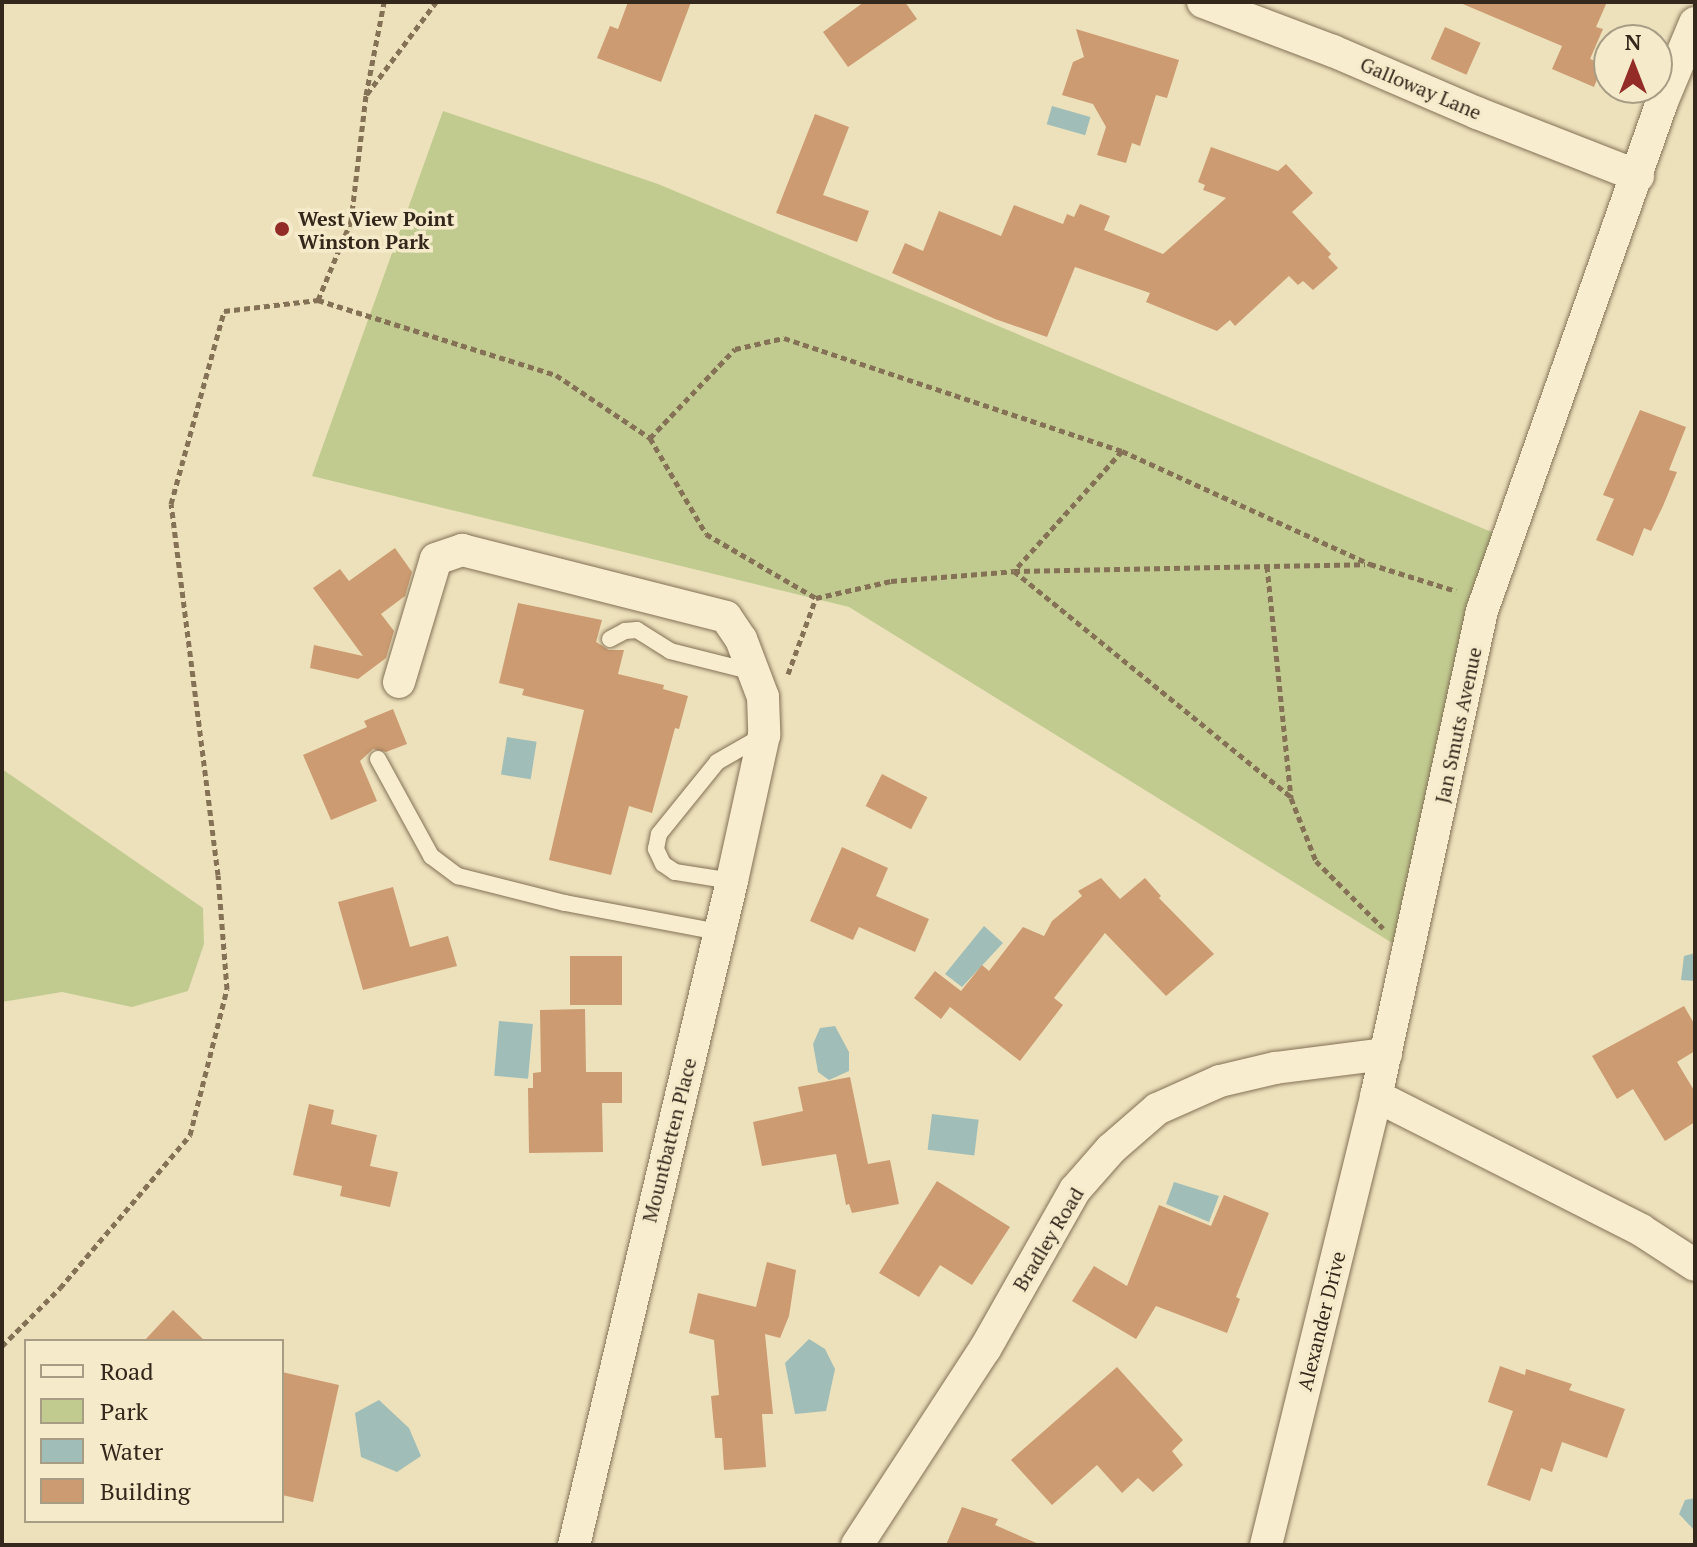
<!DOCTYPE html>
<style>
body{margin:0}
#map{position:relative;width:1697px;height:1547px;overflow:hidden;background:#ede1bc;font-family:"PT Serif",serif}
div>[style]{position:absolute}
.green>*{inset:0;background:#c1cb90}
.water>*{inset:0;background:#a0beb7;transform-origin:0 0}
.building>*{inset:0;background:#cc9b71;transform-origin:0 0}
.path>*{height:5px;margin-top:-2.5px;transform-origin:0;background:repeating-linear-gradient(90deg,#847156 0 6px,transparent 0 10px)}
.roads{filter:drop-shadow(0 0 2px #847156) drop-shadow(0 0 2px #847156)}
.lane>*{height:16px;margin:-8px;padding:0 8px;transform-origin:8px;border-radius:8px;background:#f8eecf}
.street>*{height:32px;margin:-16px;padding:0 16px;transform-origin:16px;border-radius:16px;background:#f8eecf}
.dots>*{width:22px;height:22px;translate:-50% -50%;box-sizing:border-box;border:4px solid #f5ebcb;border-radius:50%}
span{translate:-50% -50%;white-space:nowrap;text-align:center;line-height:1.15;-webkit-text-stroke:7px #f5ebcb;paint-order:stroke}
.street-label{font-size:20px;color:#33281b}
.poi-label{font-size:20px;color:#33281b;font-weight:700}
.left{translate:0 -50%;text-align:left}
.frame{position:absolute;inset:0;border:4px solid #33281b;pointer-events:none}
.legend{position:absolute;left:24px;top:1339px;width:260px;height:184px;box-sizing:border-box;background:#f5ebcb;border:2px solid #a79d85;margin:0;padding:10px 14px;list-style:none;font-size:24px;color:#33281b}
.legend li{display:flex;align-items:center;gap:16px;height:40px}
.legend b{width:40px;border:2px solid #a79d85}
.north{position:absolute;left:1593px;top:24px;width:80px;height:80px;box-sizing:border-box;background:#f5ebcb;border:2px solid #a79d85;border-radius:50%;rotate:0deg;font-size:22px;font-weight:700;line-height:32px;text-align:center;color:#33281b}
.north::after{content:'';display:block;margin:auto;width:28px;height:36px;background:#932b26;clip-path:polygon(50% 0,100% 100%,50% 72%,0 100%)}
</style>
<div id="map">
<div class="green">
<div style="clip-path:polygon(443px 111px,658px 184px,1506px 538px,1410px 954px,849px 607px,312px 476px)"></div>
<div style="clip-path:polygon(2px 769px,203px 908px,204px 944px,188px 991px,132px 1007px,62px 992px,2px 1002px)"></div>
</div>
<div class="water">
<div style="left:1052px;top:106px;width:40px;height:19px;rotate:16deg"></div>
<div style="left:507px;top:737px;width:30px;height:38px;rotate:9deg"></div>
<div style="clip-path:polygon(984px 926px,1003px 943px,962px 987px,945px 974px)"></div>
<div style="clip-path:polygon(1695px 953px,1695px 981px,1681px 980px,1684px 956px)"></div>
<div style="left:499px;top:1021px;width:34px;height:55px;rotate:5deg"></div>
<div style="clip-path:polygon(835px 1026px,849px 1052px,849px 1071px,829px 1080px,818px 1072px,813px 1044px,820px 1028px)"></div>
<div style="left:932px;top:1114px;width:47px;height:36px;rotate:7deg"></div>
<div style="clip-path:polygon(1174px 1182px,1219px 1196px,1209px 1222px,1166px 1204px)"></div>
<div style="clip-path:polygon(809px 1339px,825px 1349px,835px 1369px,826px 1411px,795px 1414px,785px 1363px)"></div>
<div style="clip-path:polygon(379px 1400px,409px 1428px,421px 1456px,397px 1472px,361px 1457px,355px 1413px)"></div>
<div style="clip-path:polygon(1695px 1498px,1695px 1531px,1679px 1514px,1685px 1500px)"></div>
</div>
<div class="building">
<div style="clip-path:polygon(628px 2px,691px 2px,661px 82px,597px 58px,610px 26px,618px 29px)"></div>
<div style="clip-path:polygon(864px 2px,905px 2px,917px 19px,848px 67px,823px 32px)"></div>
<div style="clip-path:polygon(1458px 2px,1607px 2px,1596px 27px,1603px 29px,1590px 59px,1603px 64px,1594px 87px,1552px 69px,1562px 46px)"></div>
<div style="left:1445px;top:27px;width:39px;height:35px;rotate:24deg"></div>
<div style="clip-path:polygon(1076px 29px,1179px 60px,1167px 98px,1156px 95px,1140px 146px,1132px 143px,1126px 163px,1097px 155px,1106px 127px,1093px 104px,1062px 95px,1073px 62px,1084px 57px)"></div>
<div style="clip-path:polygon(815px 114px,849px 127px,823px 195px,869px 211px,857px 242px,776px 213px)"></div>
<div style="clip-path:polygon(1211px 147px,1278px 171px,1286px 164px,1313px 193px,1292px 212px,1331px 254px,1328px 257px,1338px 268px,1313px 290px,1303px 281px,1298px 285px,1289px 276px,1235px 326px,1230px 320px,1217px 331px,1146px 302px,1150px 293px,1075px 267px,1047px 337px,995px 319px,892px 273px,905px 243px,923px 251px,939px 211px,1001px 236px,1014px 205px,1063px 224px,1067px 214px,1074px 217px,1080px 204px,1110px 216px,1104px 230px,1163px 254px,1226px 198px,1203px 190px,1205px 185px,1198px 182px)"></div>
<div style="clip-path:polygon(1640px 410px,1686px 427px,1669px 470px,1677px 472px,1663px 506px,1651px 531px,1644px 528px,1633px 556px,1596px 540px,1614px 499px,1603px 495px)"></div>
<div style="clip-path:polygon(395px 548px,412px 572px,405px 596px,381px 614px,394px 631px,386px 658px,358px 679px,310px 668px,314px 645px,363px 656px,313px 588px,340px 569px,349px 581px)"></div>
<div style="clip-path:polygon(518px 603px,602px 620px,596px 642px,609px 650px,624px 650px,618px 674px,664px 685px,663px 689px,688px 696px,679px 729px,675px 728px,652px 813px,629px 806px,611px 875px,549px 860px,584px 710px,522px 695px,524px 689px,499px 683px)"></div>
<div style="clip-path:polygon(393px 709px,407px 744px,386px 752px,373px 749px,360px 761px,377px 801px,331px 820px,303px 755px,367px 727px,364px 721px)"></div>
<div style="left:882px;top:774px;width:51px;height:36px;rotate:27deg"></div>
<div style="clip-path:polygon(842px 847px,888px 868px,876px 896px,929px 919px,915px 952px,859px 927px,853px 940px,810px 921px)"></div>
<div style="clip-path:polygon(1101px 878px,1120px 899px,1145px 878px,1161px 896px,1159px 898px,1214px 954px,1166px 996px,1105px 933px,1054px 998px,1063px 1005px,1020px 1061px,950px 1007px,941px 1019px,914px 998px,935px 971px,961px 991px,982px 965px,989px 971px,1023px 927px,1044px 936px,1052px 921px,1082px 896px,1078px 891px)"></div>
<div style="clip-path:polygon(393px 887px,410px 947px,448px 936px,457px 966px,363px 990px,338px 902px)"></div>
<div style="left:570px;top:956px;width:52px;height:49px"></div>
<div style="clip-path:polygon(1684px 1006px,1695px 1025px,1695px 1051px,1677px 1062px,1695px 1092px,1695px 1122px,1665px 1141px,1633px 1089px,1617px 1099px,1592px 1056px)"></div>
<div style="clip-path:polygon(585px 1009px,586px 1072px,622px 1072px,622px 1103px,602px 1103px,603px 1152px,529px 1153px,528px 1088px,533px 1088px,533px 1073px,541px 1072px,540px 1010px)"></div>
<div style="clip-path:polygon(850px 1077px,868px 1164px,890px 1160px,899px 1204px,852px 1213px,849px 1204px,846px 1205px,836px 1154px,762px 1166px,753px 1122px,803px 1111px,798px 1087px)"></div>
<div style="clip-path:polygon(309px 1104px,334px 1110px,331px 1124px,377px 1135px,370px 1166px,398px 1172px,390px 1207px,340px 1196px,342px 1186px,293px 1175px)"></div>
<div style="clip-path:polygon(937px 1181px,1010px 1227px,972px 1285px,940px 1265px,919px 1297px,879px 1273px)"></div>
<div style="clip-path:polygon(1224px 1195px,1269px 1213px,1236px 1297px,1240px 1299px,1227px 1333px,1156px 1306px,1136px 1339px,1072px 1301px,1094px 1266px,1127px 1286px,1159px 1205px,1211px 1226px)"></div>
<div style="clip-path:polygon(767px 1262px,796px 1270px,789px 1316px,780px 1338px,765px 1334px,773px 1414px,762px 1414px,766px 1467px,724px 1470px,722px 1438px,715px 1438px,711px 1396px,719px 1395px,714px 1340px,689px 1333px,698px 1293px,756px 1307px)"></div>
<div style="clip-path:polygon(173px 1310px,205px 1341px,144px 1341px)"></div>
<div style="clip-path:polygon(1500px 1366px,1525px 1375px,1526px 1369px,1572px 1384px,1569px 1390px,1625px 1409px,1607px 1458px,1562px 1442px,1552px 1472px,1541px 1468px,1530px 1501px,1487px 1485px,1513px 1411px,1488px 1402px)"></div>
<div style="clip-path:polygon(1117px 1367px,1183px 1440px,1172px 1451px,1183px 1465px,1153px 1492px,1138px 1478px,1122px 1493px,1097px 1465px,1052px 1505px,1011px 1460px)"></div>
<div style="clip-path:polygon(282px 1372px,339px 1385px,313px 1502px,282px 1495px)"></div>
<div style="clip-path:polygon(962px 1507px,998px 1519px,995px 1525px,1041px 1545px,946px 1545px)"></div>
</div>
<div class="path">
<div style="left:367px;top:94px;width:115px;rotate:-53.1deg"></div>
<div style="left:318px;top:300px;width:86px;rotate:-67.3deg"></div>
<div style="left:351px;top:221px;width:127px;rotate:-83.2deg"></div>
<div style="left:366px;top:95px;width:95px;rotate:-79deg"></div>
<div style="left:650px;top:438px;width:111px;rotate:59.7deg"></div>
<div style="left:706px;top:534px;width:127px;rotate:30.2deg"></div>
<div style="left:1122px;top:451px;width:161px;rotate:132deg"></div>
<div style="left:1014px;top:571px;width:351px;rotate:-1.1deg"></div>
<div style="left:1267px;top:566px;width:233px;rotate:84.1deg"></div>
<div style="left:1291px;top:798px;width:68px;rotate:68.4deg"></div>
<div style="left:1316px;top:861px;width:95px;rotate:45deg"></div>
<div style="left:788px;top:674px;width:81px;rotate:-69.8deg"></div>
<div style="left:816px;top:598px;width:77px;rotate:-12.8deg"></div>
<div style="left:891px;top:581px;width:123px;rotate:-4.6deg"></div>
<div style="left:1014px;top:571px;width:357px;rotate:39.2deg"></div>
<div style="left:2px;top:1346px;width:82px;rotate:-45deg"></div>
<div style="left:60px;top:1288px;width:201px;rotate:-49.6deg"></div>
<div style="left:190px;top:1135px;width:151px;rotate:-75.8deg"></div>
<div style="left:227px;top:989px;width:114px;rotate:-94.5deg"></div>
<div style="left:218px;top:875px;width:374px;rotate:-97.2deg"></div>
<div style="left:171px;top:504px;width:200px;rotate:-74.6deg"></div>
<div style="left:224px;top:311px;width:95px;rotate:-6.7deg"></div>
<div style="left:318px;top:300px;width:250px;rotate:17.5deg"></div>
<div style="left:556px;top:375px;width:113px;rotate:33.8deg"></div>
<div style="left:650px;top:438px;width:123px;rotate:-46.3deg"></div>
<div style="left:735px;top:349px;width:50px;rotate:-12.7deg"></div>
<div style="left:784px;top:338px;width:356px;rotate:18.5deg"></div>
<div style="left:1122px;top:451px;width:273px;rotate:24.5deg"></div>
<div style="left:1370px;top:564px;width:90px;rotate:17.4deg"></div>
</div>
<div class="roads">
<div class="lane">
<div style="left:610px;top:639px;width:17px;rotate:-28deg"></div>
<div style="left:625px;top:631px;width:12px;rotate:-5deg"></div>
<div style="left:637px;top:630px;width:39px;rotate:32deg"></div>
<div style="left:670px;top:651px;width:86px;rotate:14.2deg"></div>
<div style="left:378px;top:759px;width:111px;rotate:61.3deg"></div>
<div style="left:431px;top:856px;width:34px;rotate:37deg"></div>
<div style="left:458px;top:876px;width:110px;rotate:14.2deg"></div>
<div style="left:565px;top:903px;width:157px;rotate:10.7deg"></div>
<div style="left:732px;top:881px;width:58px;rotate:-171deg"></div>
<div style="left:675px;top:872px;width:14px;rotate:-146deg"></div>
<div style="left:663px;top:864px;width:17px;rotate:-115deg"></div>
<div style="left:656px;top:849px;width:15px;rotate:-79deg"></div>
<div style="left:659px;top:834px;width:92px;rotate:-51.1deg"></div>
<div style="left:717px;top:762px;width:54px;rotate:-29.9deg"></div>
</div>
<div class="street">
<div style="left:1203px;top:2px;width:139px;rotate:20.7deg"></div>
<div style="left:1333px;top:51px;width:157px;rotate:23.3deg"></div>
<div style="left:1477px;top:113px;width:173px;rotate:21.4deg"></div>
<div style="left:1695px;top:23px;width:86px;rotate:112.7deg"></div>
<div style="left:1662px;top:102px;width:540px;rotate:109.48deg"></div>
<div style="left:1482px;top:611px;width:496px;rotate:102.3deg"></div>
<div style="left:1376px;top:1096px;width:297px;rotate:26.8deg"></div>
<div style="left:1641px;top:1230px;width:64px;rotate:32.9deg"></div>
<div style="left:399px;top:682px;width:128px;rotate:-73.3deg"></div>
<div style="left:436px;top:559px;width:28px;rotate:-19deg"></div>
<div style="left:462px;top:550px;width:272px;rotate:14.2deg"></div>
<div style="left:726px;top:617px;width:27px;rotate:56deg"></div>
<div style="left:741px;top:639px;width:62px;rotate:69.2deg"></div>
<div style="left:763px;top:697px;width:38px;rotate:88deg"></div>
<div style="left:764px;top:735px;width:149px;rotate:102.4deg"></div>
<div style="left:732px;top:881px;width:683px;rotate:103.38deg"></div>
<div style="left:857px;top:1545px;width:234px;rotate:-56.9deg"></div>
<div style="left:985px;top:1349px;width:183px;rotate:-60.5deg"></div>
<div style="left:1075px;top:1190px;width:55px;rotate:-48.7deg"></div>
<div style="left:1111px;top:1149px;width:61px;rotate:-41deg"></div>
<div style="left:1157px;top:1109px;width:69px;rotate:-24deg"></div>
<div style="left:1220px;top:1081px;width:57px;rotate:-13.3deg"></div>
<div style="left:1275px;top:1068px;width:112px;rotate:-7.2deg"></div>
<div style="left:1266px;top:1545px;width:462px;rotate:-76.2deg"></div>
</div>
</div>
<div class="dots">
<div style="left:282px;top:229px;background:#932b26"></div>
</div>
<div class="street-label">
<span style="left:1421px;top:88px;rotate:23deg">Galloway Lane</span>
<span style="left:1458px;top:725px;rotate:-78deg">Jan Smuts Avenue</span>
<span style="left:669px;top:1140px;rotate:-76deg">Mountbatten Place</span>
<span style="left:1048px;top:1239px;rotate:-59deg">Bradley Road</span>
<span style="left:1321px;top:1321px;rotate:-76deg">Alexander Drive</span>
</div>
<div class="poi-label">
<span class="left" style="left:298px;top:230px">West View Point<br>Winston Park</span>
</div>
<div class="frame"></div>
<ul class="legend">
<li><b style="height:10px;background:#f8eecf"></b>Road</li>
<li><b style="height:22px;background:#c1cb90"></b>Park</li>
<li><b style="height:22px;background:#a0beb7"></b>Water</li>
<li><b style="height:22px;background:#cc9b71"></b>Building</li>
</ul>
<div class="north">N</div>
</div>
